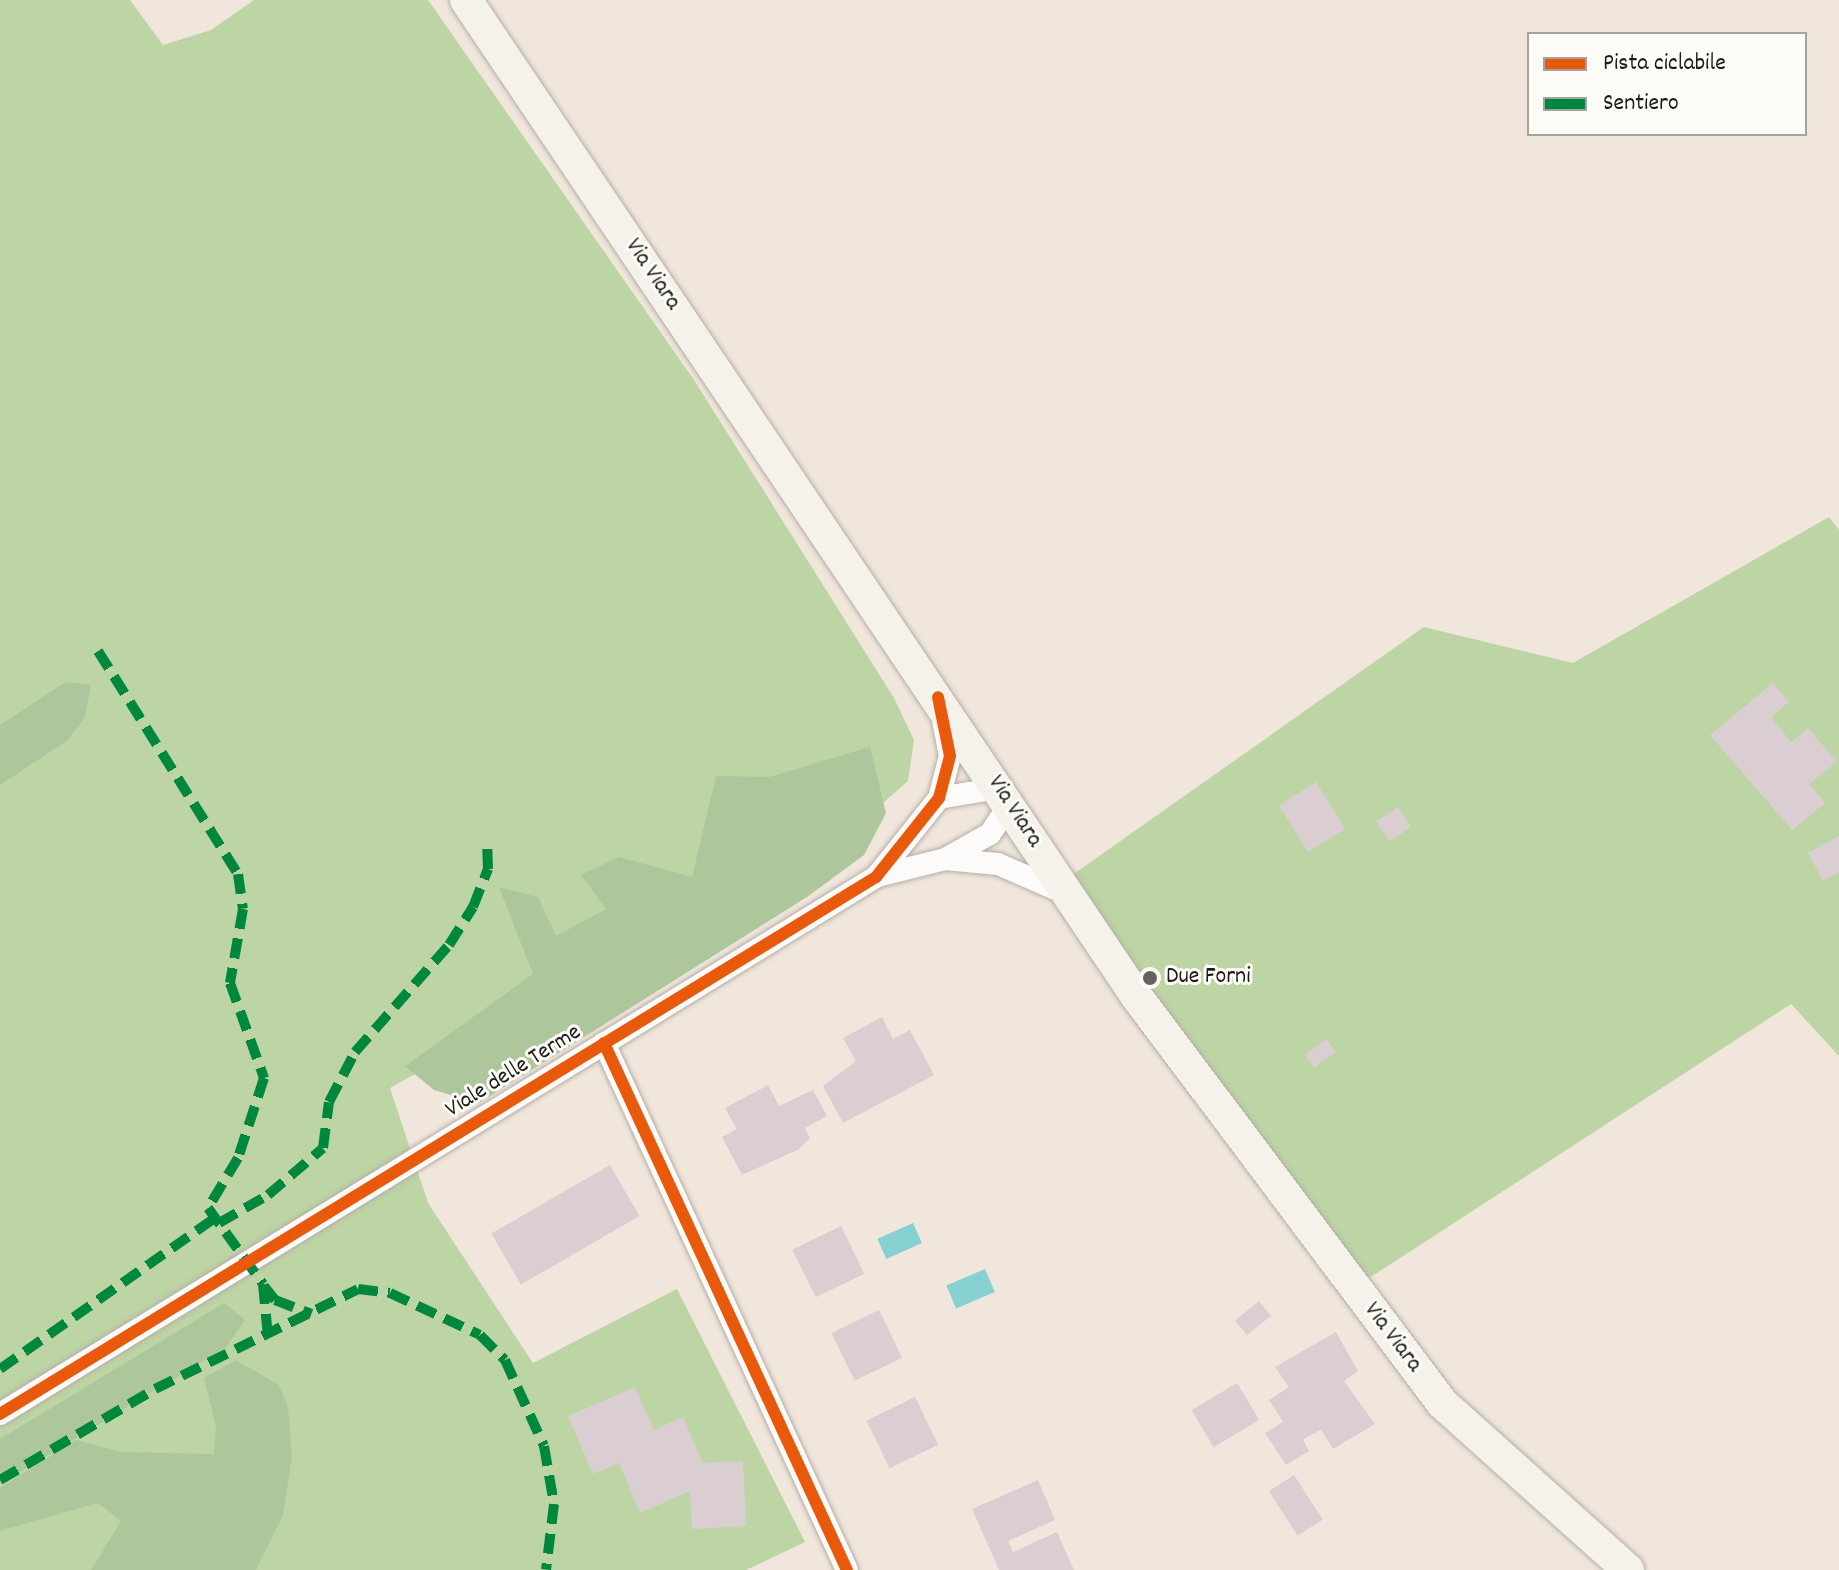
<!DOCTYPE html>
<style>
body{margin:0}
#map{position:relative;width:1839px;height:1570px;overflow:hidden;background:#f0e6db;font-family:Dekko,sans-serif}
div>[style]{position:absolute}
.green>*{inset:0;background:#bdd4a4}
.forest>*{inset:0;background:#adc69c}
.water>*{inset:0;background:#87d1d3;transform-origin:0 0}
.building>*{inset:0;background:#daced2;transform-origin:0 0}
.roads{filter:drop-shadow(0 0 2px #b5aea8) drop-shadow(0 0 2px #b5aea8)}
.street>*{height:22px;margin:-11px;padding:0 11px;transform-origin:11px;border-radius:11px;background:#fdfbfa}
.secondary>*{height:32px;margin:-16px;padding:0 16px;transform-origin:16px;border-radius:16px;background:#f5f1eb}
.quiet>*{height:10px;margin-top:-5px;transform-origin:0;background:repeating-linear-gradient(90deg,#00873e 0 20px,transparent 0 30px)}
.cycleway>*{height:12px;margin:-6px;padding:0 6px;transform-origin:6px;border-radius:6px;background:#e8590c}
.dots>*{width:22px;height:22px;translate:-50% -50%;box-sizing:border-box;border:4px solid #fdfcf7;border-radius:50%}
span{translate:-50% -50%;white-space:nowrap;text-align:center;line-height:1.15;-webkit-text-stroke:6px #fdfcf7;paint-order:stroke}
.street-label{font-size:24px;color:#1c1c1c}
.poi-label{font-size:24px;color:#1c1c1c}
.left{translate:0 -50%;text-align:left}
.legend{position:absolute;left:1527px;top:32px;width:280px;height:104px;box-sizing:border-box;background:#fdfcf7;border:2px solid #a3a29f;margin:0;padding:10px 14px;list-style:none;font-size:24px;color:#1c1c1c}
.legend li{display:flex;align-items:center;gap:16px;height:40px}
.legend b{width:40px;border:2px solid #a3a29f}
</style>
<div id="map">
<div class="green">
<div style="clip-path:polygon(0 0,130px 0,163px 45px,211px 30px,254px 0,428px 0,694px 380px,894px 698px,914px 740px,908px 781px,850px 832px,390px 1088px,428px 1203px,533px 1363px,677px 1289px,805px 1542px,746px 1570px,0 1570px)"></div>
<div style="clip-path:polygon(1829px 517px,1839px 530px,1839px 1056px,1791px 1004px,1343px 1295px,1068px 878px,1424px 627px,1573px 663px)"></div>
</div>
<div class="forest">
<div style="clip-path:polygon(66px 682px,91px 685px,85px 717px,68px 740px,0 785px,0 725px)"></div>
<div style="clip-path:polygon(870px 747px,886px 813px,864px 855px,807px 897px,479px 1103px,434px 1090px,405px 1066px,533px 974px,499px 887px,538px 897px,556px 936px,606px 909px,581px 875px,619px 857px,692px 877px,716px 776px,770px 777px)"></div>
<div style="clip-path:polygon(224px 1303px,245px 1320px,226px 1347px,0 1484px,0 1439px)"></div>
<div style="clip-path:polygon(236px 1360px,279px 1385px,288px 1407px,292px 1456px,283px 1515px,256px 1570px,91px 1570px,121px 1521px,98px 1503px,0 1531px,0 1488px,76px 1440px,121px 1452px,214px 1454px,216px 1426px,204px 1378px)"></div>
</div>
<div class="water">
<div style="left:913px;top:1223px;width:22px;height:39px;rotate:66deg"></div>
<div style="left:985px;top:1269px;width:25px;height:42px;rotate:67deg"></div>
</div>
<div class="building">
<div style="clip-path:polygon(1773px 683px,1789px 702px,1771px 717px,1791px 742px,1808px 728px,1837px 762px,1809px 784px,1825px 803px,1792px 830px,1710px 735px)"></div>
<div style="left:1316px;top:782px;width:55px;height:44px;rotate:58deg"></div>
<div style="left:1398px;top:807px;width:24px;height:26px;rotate:57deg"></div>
<div style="clip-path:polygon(1839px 836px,1839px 872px,1823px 881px,1808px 853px)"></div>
<div style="clip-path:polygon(882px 1017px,893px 1039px,910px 1030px,934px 1075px,843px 1123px,823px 1086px,856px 1061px,843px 1038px)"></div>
<div style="left:1327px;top:1039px;width:16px;height:27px;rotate:55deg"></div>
<div style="clip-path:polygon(768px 1085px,779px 1106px,813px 1090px,827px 1116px,805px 1128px,810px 1138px,799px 1149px,742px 1175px,722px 1137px,737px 1129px,725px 1108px)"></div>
<div style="left:610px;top:1165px;width:59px;height:137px;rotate:60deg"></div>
<div style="left:841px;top:1226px;width:53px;height:54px;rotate:64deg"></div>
<div style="left:1259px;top:1301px;width:19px;height:31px;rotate:51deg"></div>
<div style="left:879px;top:1310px;width:53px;height:53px;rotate:64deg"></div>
<div style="clip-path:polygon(1336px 1332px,1358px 1371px,1344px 1381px,1375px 1424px,1333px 1449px,1321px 1430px,1303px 1439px,1309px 1451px,1286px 1465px,1265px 1433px,1283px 1422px,1269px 1400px,1289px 1387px,1275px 1367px)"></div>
<div style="left:1237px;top:1383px;width:43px;height:53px;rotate:59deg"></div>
<div style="clip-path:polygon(635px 1387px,654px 1430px,683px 1417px,703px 1463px,743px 1461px,746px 1526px,692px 1529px,690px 1491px,640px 1513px,619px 1463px,593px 1474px,568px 1416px)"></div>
<div style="left:915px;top:1397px;width:53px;height:54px;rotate:64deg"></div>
<div style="left:1294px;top:1475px;width:53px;height:30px;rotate:57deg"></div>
<div style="clip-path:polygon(1038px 1480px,1055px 1520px,1008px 1541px,1013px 1552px,1057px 1532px,1074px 1570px,999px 1570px,972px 1509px)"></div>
</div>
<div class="roads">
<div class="street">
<div style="left:939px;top:798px;width:60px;rotate:-9.6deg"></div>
<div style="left:945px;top:859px;width:53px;rotate:5.4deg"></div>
<div style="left:998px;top:864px;width:70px;rotate:23.6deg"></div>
<div style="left:877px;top:876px;width:70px;rotate:-14deg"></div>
<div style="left:945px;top:859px;width:51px;rotate:-29.1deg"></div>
<div style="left:990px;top:834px;width:35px;rotate:-57deg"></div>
<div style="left:604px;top:1043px;width:580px;rotate:65.25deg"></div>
<div style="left:0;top:1414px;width:1027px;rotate:-31.51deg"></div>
<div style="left:876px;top:877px;width:101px;rotate:-51.4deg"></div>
<div style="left:939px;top:798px;width:43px;rotate:-75.3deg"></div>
<div style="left:950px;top:756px;width:42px;rotate:-101deg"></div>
</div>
<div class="secondary">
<div style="left:466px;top:0;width:1202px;rotate:56.06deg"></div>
<div style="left:1137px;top:997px;width:508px;rotate:53.08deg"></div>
<div style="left:1442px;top:1403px;width:250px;rotate:41.9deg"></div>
</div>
</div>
<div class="quiet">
<div style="left:98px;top:651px;width:263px;rotate:57.9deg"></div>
<div style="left:238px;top:874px;width:35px;rotate:82deg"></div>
<div style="left:243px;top:909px;width:75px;rotate:100deg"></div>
<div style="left:230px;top:983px;width:101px;rotate:70.3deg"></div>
<div style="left:264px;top:1078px;width:84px;rotate:108deg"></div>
<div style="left:238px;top:1158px;width:58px;rotate:121deg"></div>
<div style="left:208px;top:1208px;width:94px;rotate:54.1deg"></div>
<div style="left:263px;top:1284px;width:53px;rotate:84.6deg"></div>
<div style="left:219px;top:1223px;width:56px;rotate:-29.7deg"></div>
<div style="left:268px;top:1195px;width:72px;rotate:-40.5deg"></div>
<div style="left:323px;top:1148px;width:46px;rotate:-82.6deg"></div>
<div style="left:329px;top:1102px;width:56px;rotate:-62.5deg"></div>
<div style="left:355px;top:1052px;width:142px;rotate:-48.7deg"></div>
<div style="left:449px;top:945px;width:45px;rotate:-57.7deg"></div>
<div style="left:473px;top:907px;width:41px;rotate:-68.5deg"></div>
<div style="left:488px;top:869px;width:28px;rotate:-92deg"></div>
<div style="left:264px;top:1286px;width:18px;rotate:52deg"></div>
<div style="left:275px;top:1300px;width:39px;rotate:21deg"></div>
<div style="left:0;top:1369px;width:263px;rotate:-35.1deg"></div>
<div style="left:0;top:1480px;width:180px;rotate:-30.4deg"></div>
<div style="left:155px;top:1389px;width:226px;rotate:-26.2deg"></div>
<div style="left:358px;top:1289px;width:32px;rotate:7deg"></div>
<div style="left:390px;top:1293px;width:99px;rotate:25deg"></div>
<div style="left:480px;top:1335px;width:35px;rotate:45deg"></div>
<div style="left:505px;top:1360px;width:94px;rotate:65.6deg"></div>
<div style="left:544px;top:1446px;width:59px;rotate:80.2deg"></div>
<div style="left:554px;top:1504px;width:66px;rotate:96.9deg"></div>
</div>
<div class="cycleway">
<div style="left:604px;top:1043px;width:580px;rotate:65.25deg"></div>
<div style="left:0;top:1414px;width:1027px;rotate:-31.51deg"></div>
<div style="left:876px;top:877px;width:101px;rotate:-51.4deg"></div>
<div style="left:939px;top:798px;width:43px;rotate:-75.3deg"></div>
<div style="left:950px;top:756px;width:60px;rotate:-101.5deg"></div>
</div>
<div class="dots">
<div style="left:1150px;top:978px;background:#66635f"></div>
</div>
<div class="street-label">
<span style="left:652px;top:275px;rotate:56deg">Via Viara</span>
<span style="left:1014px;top:812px;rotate:57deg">Via Viara</span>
<span style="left:514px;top:1072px;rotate:-32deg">Viale delle Terme</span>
<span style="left:1392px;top:1338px;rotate:53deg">Via Viara</span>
</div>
<div class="poi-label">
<span class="left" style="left:1166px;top:978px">Due Forni</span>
</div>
<ul class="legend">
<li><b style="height:10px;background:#e8590c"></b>Pista ciclabile</li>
<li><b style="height:10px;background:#00873e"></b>Sentiero</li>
</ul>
</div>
